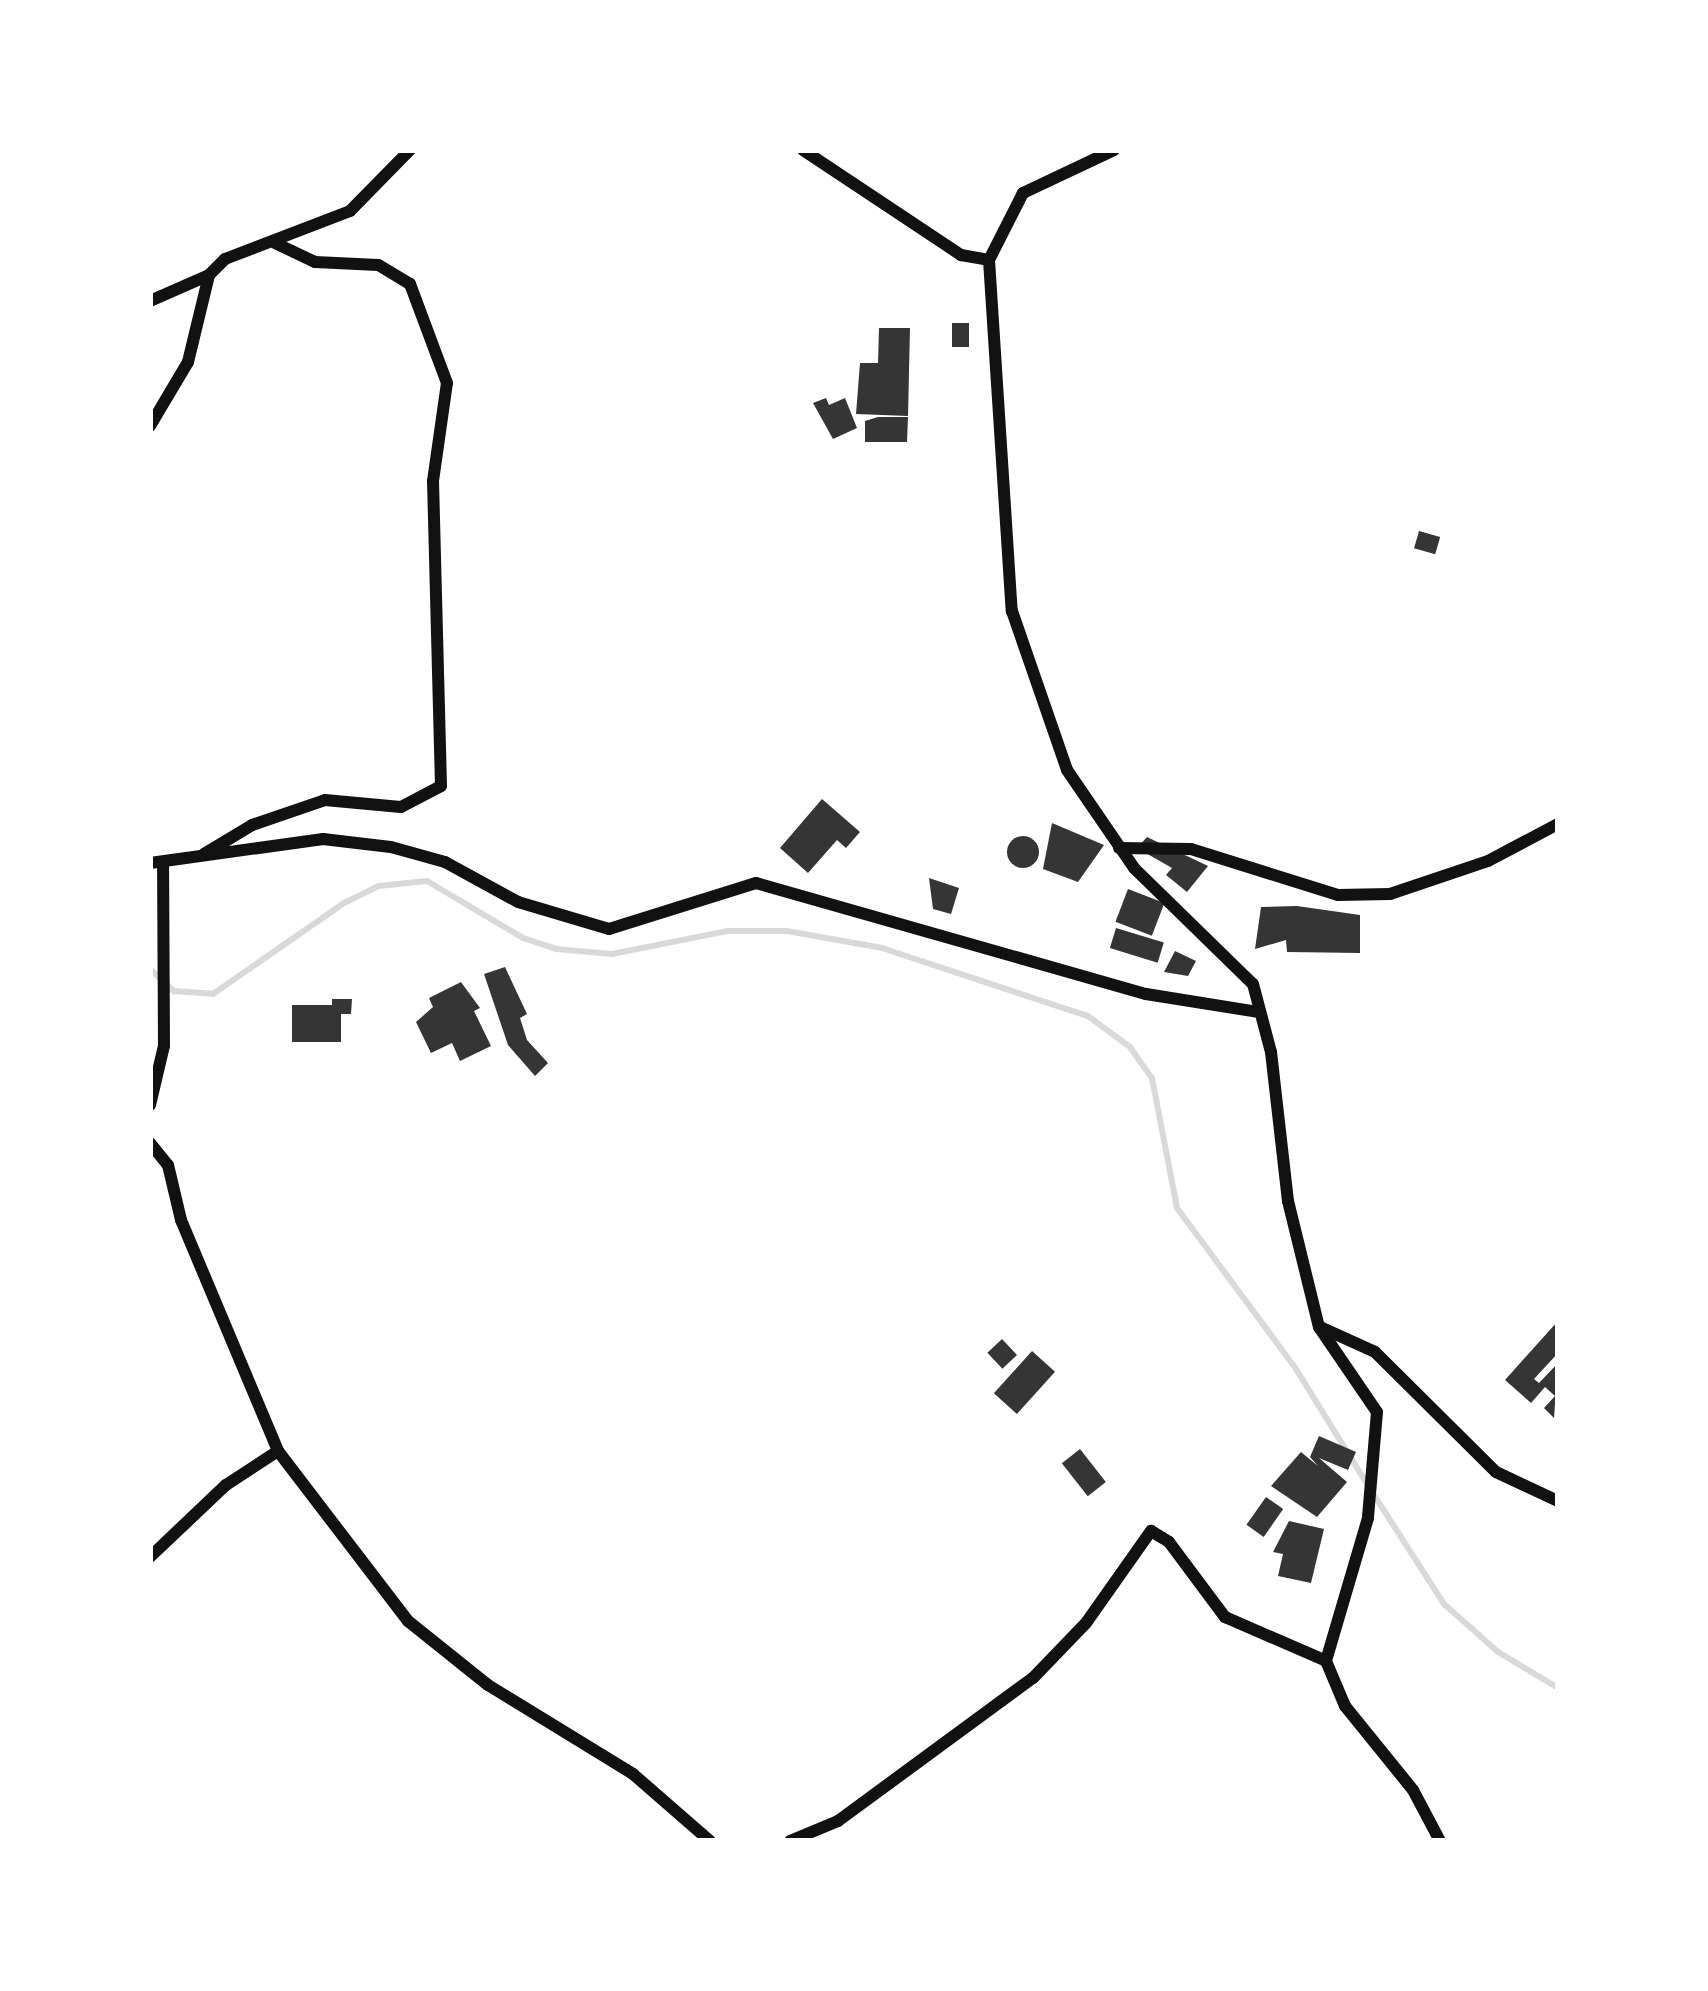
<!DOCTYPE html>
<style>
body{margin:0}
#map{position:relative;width:1708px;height:1991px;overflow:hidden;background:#fff;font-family:"Roboto Serif",serif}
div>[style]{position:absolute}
.stream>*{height:6px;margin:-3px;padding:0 3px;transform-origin:3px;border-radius:3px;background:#d9d9d9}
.building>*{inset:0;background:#353535;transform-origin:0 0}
.round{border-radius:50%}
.minor>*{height:12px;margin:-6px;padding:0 6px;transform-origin:6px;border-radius:6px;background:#111}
span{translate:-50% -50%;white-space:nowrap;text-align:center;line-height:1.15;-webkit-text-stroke:9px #fff;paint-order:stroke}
.frame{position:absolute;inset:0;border:153px solid #fff;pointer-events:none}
</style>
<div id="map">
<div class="stream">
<div style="left:150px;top:969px;width:33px;rotate:43deg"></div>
<div style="left:174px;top:991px;width:39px;rotate:4deg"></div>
<div style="left:213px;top:994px;width:160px;rotate:-34.8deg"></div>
<div style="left:344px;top:903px;width:39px;rotate:-26deg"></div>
<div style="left:379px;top:886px;width:48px;rotate:-5.9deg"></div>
<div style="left:427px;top:881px;width:112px;rotate:30.7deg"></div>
<div style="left:523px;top:938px;width:35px;rotate:18deg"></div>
<div style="left:556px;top:949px;width:56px;rotate:5.1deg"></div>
<div style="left:612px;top:954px;width:117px;rotate:-11.3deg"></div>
<div style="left:727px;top:931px;width:60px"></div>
<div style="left:787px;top:931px;width:97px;rotate:10.1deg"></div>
<div style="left:882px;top:948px;width:217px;rotate:18.3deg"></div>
<div style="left:1088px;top:1016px;width:52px;rotate:36.4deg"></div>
<div style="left:1130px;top:1047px;width:38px;rotate:55deg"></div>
<div style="left:1152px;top:1078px;width:132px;rotate:79.1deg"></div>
<div style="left:1177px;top:1208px;width:200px;rotate:53.5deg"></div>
<div style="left:1296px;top:1369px;width:135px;rotate:58.3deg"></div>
<div style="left:1374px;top:1495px;width:130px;rotate:57.3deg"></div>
<div style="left:1444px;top:1604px;width:72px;rotate:41.6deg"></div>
<div style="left:1498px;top:1652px;width:70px;rotate:31deg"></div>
</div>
<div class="building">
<div style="left:952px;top:323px;width:17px;height:24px"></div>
<div style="clip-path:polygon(879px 328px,910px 328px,908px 416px,856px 414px,860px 363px,878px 363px)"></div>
<div style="clip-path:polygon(826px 398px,829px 405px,845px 398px,857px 428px,833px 439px,813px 403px)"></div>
<div style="clip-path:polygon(878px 417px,908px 417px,907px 442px,865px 442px,865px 421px)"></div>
<div style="left:1419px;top:531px;width:22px;height:18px;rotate:16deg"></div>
<div style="clip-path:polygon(822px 799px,860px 832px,846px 848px,837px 840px,808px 873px,780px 848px)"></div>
<div style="clip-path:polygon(1052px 823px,1104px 845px,1078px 882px,1043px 869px)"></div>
<div class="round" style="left:1007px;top:836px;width:32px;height:32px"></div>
<div style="clip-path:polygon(1147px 837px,1208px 866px,1187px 892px,1166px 875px,1172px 868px,1137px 848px)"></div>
<div style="clip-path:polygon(929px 878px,959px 888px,951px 914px,933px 909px)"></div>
<div style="left:1128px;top:889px;width:39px;height:35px;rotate:21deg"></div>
<div style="clip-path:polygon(1297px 906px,1360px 915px,1360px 953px,1287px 952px,1286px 940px,1255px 949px,1261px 907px)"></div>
<div style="left:1116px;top:928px;width:50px;height:21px;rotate:17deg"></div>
<div style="clip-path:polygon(1175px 951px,1196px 961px,1188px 976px,1164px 972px)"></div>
<div style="clip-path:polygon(505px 967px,527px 1014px,520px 1018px,527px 1040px,548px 1063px,535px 1076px,508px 1045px,484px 974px)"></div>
<div style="clip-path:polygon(461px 982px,480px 1008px,474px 1011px,491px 1046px,460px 1061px,452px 1043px,431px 1053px,416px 1022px,433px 1007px,429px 998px)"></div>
<div style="clip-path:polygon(332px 999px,352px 999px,351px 1014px,341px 1014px,341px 1042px,292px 1042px,292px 1005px,332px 1005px)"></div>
<div style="clip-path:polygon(1558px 1321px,1558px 1353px,1534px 1379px,1539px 1383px,1558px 1363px,1554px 1418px,1544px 1408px,1555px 1396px,1545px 1387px,1531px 1403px,1505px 1380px)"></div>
<div style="left:1002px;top:1339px;width:22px;height:20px;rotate:47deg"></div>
<div style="left:1032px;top:1351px;width:31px;height:57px;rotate:42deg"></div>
<div style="clip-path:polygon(1319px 1436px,1356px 1452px,1348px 1470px,1319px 1458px,1347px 1482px,1317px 1517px,1271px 1486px,1301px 1452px,1318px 1466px,1310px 1457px)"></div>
<div style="left:1080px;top:1449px;width:42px;height:23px;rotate:52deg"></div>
<div style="left:1266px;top:1497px;width:21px;height:34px;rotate:35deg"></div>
<div style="clip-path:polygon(1289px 1521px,1324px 1529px,1311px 1583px,1278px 1576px,1283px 1554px,1273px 1552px)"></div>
</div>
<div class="minor">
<div style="left:803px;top:150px;width:190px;rotate:33.6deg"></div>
<div style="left:961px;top:255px;width:28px;rotate:10deg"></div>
<div style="left:1114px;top:150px;width:101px;rotate:154.7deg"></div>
<div style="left:1023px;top:193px;width:75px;rotate:116.9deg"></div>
<div style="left:989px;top:260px;width:352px;rotate:86.3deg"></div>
<div style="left:1012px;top:611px;width:168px;rotate:70.9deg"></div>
<div style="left:1067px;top:770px;width:119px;rotate:55.6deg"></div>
<div style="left:1134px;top:868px;width:166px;rotate:44.3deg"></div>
<div style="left:1253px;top:984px;width:70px;rotate:75.2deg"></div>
<div style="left:1271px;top:1052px;width:150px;rotate:83.5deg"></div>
<div style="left:1288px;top:1201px;width:130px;rotate:76.2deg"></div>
<div style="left:1319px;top:1327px;width:103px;rotate:55.7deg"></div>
<div style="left:1377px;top:1412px;width:106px;rotate:94.9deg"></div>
<div style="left:1368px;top:1518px;width:149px;rotate:106.4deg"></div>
<div style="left:1326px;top:1661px;width:49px;rotate:67.1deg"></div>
<div style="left:1345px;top:1706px;width:108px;rotate:51deg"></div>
<div style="left:1413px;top:1790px;width:58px;rotate:62.1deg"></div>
<div style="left:150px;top:301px;width:64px;rotate:-23.8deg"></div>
<div style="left:150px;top:426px;width:74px;rotate:-59.3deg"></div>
<div style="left:188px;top:362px;width:89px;rotate:-76.4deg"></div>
<div style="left:209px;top:275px;width:23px;rotate:-45deg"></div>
<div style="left:225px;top:259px;width:134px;rotate:-21deg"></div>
<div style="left:350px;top:211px;width:86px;rotate:-45.5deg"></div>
<div style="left:1119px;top:848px;width:72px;rotate:0.8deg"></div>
<div style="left:1191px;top:849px;width:154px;rotate:17.4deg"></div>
<div style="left:1338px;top:895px;width:52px;rotate:-1.1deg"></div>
<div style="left:1390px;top:894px;width:103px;rotate:-18.6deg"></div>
<div style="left:1488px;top:861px;width:79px;rotate:-27.9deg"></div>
<div style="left:204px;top:854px;width:56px;rotate:-31.1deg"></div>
<div style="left:252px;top:825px;width:77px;rotate:-18.9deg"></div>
<div style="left:325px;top:800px;width:76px;rotate:5.3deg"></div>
<div style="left:401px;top:807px;width:45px;rotate:-27.7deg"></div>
<div style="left:441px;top:786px;width:305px;rotate:-91.5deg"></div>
<div style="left:433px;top:481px;width:99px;rotate:-81.9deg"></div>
<div style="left:447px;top:383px;width:106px;rotate:-110.5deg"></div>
<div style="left:410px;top:284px;width:37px;rotate:-149deg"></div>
<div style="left:378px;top:265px;width:63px;rotate:-177.3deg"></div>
<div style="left:315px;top:262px;width:44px;rotate:-154.6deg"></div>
<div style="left:150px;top:863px;width:175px;rotate:-7.9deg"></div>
<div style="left:323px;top:839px;width:68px;rotate:6.7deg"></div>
<div style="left:391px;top:847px;width:56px;rotate:15.5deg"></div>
<div style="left:445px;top:862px;width:83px;rotate:28.7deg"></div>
<div style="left:518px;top:902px;width:95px;rotate:16.5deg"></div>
<div style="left:609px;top:929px;width:154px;rotate:-17.4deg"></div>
<div style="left:756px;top:883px;width:405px;rotate:15.9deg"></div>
<div style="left:1146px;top:994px;width:113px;rotate:9.1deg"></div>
<div style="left:150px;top:1105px;width:61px;rotate:-76.7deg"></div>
<div style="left:164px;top:1046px;width:182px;rotate:-90.3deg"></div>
<div style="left:150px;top:1143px;width:28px;rotate:51deg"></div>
<div style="left:168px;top:1165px;width:57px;rotate:76.7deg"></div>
<div style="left:181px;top:1220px;width:251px;rotate:67.2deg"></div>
<div style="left:278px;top:1451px;width:214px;rotate:52.6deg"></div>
<div style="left:408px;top:1621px;width:102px;rotate:38.7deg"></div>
<div style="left:488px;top:1685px;width:170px;rotate:31.5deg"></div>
<div style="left:633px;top:1774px;width:102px;rotate:41deg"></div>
<div style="left:1320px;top:1327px;width:60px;rotate:24.4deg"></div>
<div style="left:1375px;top:1352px;width:170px;rotate:44.8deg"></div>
<div style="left:1496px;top:1472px;width:68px;rotate:25.1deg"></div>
<div style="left:150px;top:1557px;width:105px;rotate:-43.5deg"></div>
<div style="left:226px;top:1485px;width:62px;rotate:-33.2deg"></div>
<div style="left:790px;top:1841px;width:52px;rotate:-22.6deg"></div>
<div style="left:838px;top:1821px;width:242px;rotate:-36.3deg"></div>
<div style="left:1033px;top:1678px;width:76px;rotate:-46.1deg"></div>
<div style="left:1086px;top:1623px;width:113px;rotate:-54.8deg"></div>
<div style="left:1151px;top:1531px;width:21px;rotate:31deg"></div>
<div style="left:1169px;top:1542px;width:94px;rotate:53.3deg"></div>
<div style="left:1225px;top:1617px;width:110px;rotate:23.5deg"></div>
</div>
<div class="frame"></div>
</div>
